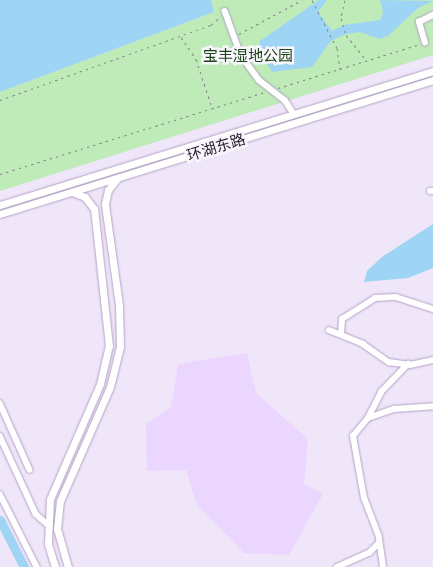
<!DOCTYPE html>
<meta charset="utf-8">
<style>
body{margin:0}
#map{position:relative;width:433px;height:567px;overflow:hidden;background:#f0e6fa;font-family:"Noto Sans","Noto Sans SC",sans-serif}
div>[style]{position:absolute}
.built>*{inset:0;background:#ead6fe}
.green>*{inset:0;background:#beebb7}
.water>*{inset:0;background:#9ed4f4}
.river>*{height:9px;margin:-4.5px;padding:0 4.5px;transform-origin:4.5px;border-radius:4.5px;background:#9ed4f4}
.path>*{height:1px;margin-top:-0.5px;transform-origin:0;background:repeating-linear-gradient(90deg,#898090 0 2.5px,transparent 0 6.5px)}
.roads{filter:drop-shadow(0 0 1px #b4a4c4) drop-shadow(0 0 1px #b4a4c4)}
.minor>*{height:5.5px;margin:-2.75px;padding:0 2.75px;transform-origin:2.75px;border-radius:2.75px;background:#fff}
.major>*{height:7px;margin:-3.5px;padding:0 3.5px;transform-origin:3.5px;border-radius:3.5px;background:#fff}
span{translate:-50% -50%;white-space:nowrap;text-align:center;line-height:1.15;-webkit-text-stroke:5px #faf6fd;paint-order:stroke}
.park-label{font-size:15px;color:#1b4515}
.street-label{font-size:15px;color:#241d29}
</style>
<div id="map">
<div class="built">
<div style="clip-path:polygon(247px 353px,256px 393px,308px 439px,304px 484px,323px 494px,289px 555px,244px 553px,197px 505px,186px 470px,147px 471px,146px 424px,171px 407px,178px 364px)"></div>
</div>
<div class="green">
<div style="clip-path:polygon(211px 0,433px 0,433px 55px,0 191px,0 92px,214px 12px)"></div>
</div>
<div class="water">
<div style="clip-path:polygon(0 0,211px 0,214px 12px,0 92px)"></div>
<div style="clip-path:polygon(319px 0,327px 0,318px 12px,332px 31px,344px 25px,380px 20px,383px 12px,380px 0,433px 1px,418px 8px,388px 36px,379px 39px,360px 32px,345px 34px,331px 41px,312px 67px,272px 72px,259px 50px,260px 41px)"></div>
<div style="clip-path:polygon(433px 224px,433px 268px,408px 278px,364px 282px,367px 271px,382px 257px)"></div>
</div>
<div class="river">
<div style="left:0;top:520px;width:53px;rotate:62.9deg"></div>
</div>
<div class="path">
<div style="left:312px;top:0;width:54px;rotate:62.5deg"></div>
<div style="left:337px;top:48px;width:22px;rotate:82deg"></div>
<div style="left:345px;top:0;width:18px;rotate:103deg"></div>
<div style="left:341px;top:18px;width:18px;rotate:74deg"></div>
<div style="left:346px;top:35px;width:32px;rotate:51deg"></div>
<div style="left:239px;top:34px;width:72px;rotate:-28.4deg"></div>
<div style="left:181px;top:37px;width:27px;rotate:56deg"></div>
<div style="left:196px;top:59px;width:52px;rotate:71.9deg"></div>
<div style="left:278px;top:88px;width:149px;rotate:-17.2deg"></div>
<div style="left:0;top:100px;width:224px;rotate:-19.6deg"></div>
<div style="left:211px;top:25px;width:13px;rotate:-42deg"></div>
<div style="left:0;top:174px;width:277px;rotate:-17.2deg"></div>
</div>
<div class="roads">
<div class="minor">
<div style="left:225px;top:11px;width:47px;rotate:70deg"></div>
<div style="left:241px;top:55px;width:31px;rotate:54deg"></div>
<div style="left:259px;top:80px;width:33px;rotate:38deg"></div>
<div style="left:285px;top:100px;width:17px;rotate:57deg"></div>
<div style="left:425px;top:43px;width:22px;rotate:-106deg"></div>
<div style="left:419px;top:22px;width:16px;rotate:-27deg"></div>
<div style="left:430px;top:191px;width:3px"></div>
<div style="left:329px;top:330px;width:37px;rotate:22deg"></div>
<div style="left:363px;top:344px;width:32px;rotate:35deg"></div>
<div style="left:389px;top:362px;width:21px;rotate:8deg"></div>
<div style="left:410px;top:365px;width:24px;rotate:-12deg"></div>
<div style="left:341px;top:334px;width:15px;rotate:-86deg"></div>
<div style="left:342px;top:319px;width:39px;rotate:-32deg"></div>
<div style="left:375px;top:298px;width:21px;rotate:-3deg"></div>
<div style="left:396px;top:297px;width:39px;rotate:18deg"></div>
<div style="left:0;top:403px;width:73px;rotate:65.9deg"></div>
<div style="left:368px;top:418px;width:29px;rotate:-63deg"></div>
<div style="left:381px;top:392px;width:39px;rotate:-46deg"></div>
<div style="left:0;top:436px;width:86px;rotate:65.2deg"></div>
<div style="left:36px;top:514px;width:15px;rotate:42deg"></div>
<div style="left:0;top:494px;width:82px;rotate:63.1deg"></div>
<div style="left:337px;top:567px;width:35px;rotate:-24deg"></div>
<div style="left:369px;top:553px;width:14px;rotate:-45deg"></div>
<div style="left:383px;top:567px;width:30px;rotate:-98deg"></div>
<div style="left:379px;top:537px;width:42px;rotate:-111deg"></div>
<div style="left:364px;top:498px;width:63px;rotate:-100.1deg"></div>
<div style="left:353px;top:436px;width:23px;rotate:-50deg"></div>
<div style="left:368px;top:418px;width:28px;rotate:-19deg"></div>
<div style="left:394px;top:409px;width:39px;rotate:-4deg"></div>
</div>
<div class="major">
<div style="left:0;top:205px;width:453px;rotate:-17.2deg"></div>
<div style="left:0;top:214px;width:453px;rotate:-17.2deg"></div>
<div style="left:55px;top:567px;width:24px;rotate:-107deg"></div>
<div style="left:48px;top:544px;width:45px;rotate:-87.5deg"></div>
<div style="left:50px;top:499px;width:125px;rotate:-66.5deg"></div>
<div style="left:100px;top:384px;width:39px;rotate:-77deg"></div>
<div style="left:109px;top:346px;width:138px;rotate:-96.2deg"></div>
<div style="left:94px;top:209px;width:15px;rotate:-127deg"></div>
<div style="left:85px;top:197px;width:14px;rotate:-159deg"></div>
<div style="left:68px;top:567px;width:40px;rotate:-106deg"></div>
<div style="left:57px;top:529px;width:28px;rotate:-84deg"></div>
<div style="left:60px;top:501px;width:124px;rotate:-66.3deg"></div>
<div style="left:110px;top:387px;width:41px;rotate:-76deg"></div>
<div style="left:120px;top:347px;width:42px;rotate:-91.4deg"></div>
<div style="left:119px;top:305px;width:102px;rotate:-97.9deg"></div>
<div style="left:105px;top:204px;width:14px;rotate:-78deg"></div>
<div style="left:108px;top:190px;width:14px;rotate:-51deg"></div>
</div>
</div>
<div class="park-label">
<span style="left:248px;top:56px">宝丰湿地公园</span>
</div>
<div class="street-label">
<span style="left:216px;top:147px;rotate:-17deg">环湖东路</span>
</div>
</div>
